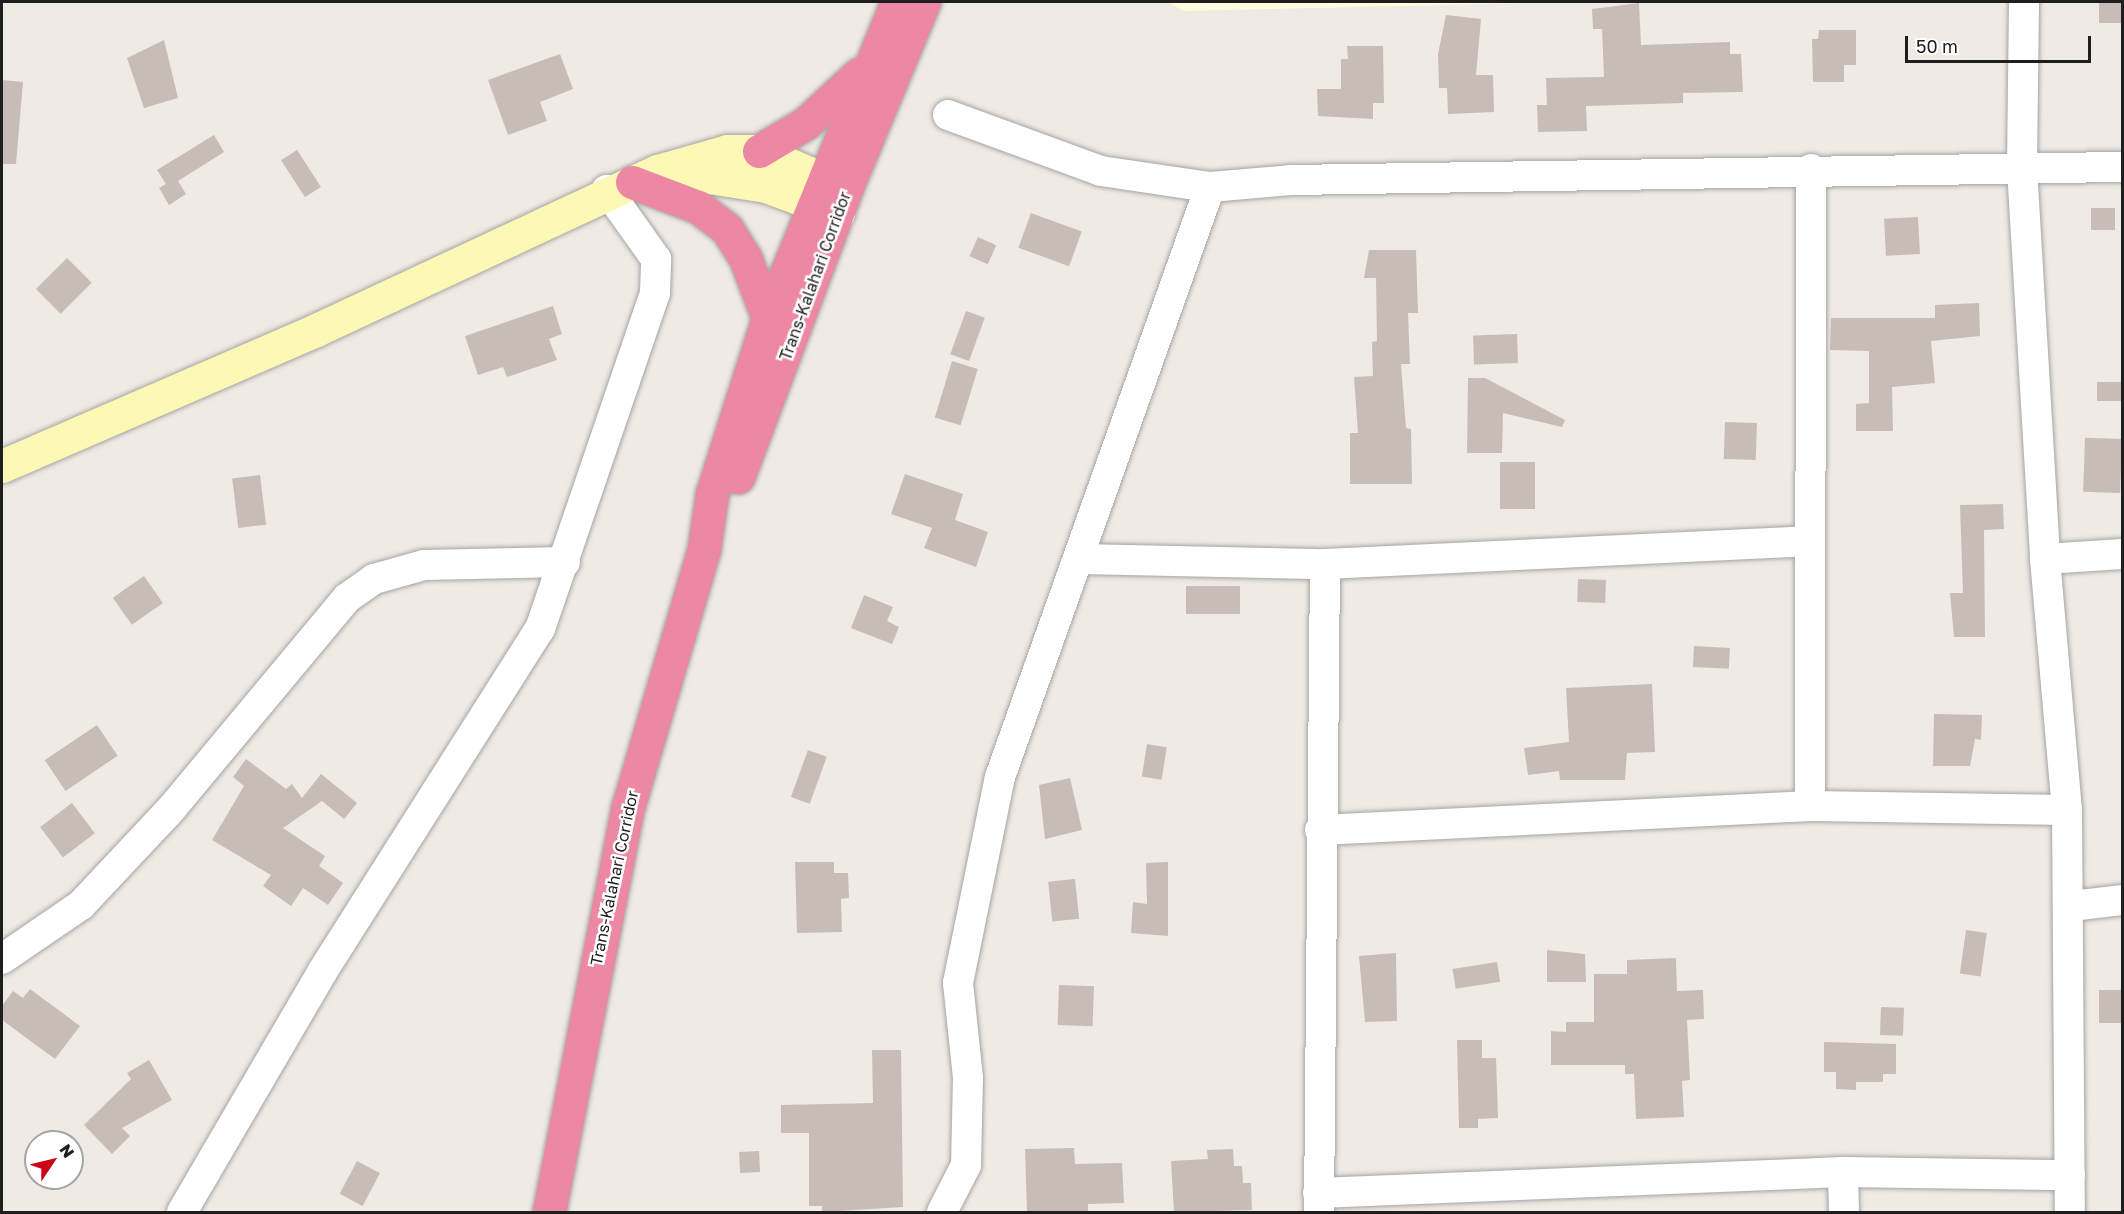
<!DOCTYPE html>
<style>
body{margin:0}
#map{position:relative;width:2124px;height:1214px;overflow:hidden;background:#f0eae4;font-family:"Golos Text",sans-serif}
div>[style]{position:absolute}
.education>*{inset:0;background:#fffbdd}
.building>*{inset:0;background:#c8bcb7;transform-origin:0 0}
.roads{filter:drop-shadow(0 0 2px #a5a5a5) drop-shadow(0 0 2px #a5a5a5)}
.street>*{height:30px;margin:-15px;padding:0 15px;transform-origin:15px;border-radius:15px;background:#fff}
.secondary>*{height:33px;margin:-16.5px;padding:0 16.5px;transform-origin:16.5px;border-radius:16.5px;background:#fdf9b4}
.highway>*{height:33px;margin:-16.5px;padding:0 16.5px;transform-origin:16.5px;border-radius:16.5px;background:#ec87a4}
span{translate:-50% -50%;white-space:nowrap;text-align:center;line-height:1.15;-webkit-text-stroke:5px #fff;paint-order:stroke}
.street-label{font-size:16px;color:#1e1e1e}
.frame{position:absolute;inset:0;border:3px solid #1e1e1e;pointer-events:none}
.north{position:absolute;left:24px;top:1130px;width:60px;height:60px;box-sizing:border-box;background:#fff;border:2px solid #a5a5a5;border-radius:50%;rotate:55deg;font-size:16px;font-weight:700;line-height:24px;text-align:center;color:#1e1e1e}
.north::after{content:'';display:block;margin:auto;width:21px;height:27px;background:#cc0016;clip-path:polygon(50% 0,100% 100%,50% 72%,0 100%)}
.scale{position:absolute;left:1905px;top:36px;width:186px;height:27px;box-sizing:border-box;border:3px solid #1e1e1e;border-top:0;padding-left:8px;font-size:18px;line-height:21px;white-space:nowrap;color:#1e1e1e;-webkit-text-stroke:4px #fff;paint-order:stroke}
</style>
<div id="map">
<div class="education">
<div style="clip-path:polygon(1168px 2px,1574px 2px,1184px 11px)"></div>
</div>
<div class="building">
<div style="left:2099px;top:2px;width:23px;height:21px"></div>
<div style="clip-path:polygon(1639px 3px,1641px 45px,1730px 42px,1730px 54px,1741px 54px,1743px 92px,1683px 93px,1683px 103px,1586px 106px,1587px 131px,1538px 132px,1537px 105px,1547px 105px,1546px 78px,1604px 77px,1602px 29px,1593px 29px,1592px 9px)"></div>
<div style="clip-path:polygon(1446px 15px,1481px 19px,1476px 75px,1493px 75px,1494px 112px,1448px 114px,1447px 88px,1439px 88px,1438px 54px)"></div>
<div style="clip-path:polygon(1819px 30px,1856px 30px,1856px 65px,1844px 65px,1844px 82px,1813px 82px,1812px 39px,1818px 39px)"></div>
<div style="clip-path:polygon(164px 40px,178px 98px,144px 108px,127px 58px)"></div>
<div style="clip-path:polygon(1347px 46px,1383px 46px,1384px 103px,1373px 103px,1373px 119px,1318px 116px,1317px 89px,1341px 89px,1341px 59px,1348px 59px)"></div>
<div style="clip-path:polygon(560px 54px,573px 89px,540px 102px,547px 121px,508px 135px,488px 80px)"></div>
<div style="clip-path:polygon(2px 80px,23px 82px,16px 164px,2px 164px)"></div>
<div style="clip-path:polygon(214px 135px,224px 152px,178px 181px,186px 194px,169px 205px,159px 188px,166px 184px,157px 170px)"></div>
<div style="left:297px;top:150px;width:44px;height:19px;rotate:57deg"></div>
<div style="left:2091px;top:208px;width:24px;height:22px"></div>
<div style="left:1031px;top:213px;width:54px;height:37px;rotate:20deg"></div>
<div style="left:1918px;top:217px;width:37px;height:34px;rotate:87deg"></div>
<div style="left:978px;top:237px;width:20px;height:21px;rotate:24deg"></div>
<div style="clip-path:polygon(1369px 250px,1416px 250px,1418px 313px,1408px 313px,1410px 364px,1401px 364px,1406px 428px,1411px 429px,1412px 484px,1350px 484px,1350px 433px,1358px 433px,1354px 377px,1373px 376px,1372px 342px,1377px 341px,1376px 278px,1364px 278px)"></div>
<div style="left:67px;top:258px;width:35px;height:44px;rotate:45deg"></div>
<div style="clip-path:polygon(1979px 303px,1980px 336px,1931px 341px,1935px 383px,1892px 387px,1893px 431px,1856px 431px,1856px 404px,1869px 403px,1869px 351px,1830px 350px,1831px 318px,1935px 318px,1935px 305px)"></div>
<div style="clip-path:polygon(553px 306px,562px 334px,549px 339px,557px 360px,507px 377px,503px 367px,478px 375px,465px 336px)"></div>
<div style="left:966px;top:311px;width:20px;height:46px;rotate:20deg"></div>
<div style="left:1517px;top:334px;width:29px;height:44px;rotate:88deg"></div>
<div style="left:952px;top:361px;width:27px;height:59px;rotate:17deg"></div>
<div style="clip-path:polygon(1468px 378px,1485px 378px,1565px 420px,1562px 427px,1503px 413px,1502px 453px,1467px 453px)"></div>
<div style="left:2122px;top:382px;width:19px;height:25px;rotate:90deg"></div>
<div style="left:1725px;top:422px;width:32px;height:37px;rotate:2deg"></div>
<div style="left:2122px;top:439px;width:54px;height:37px;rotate:92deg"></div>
<div style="left:1500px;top:462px;width:35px;height:47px"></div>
<div style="clip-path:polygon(905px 474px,963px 494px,955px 520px,988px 532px,976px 567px,924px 548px,932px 528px,891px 514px)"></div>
<div style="left:260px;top:475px;width:50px;height:28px;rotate:83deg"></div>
<div style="clip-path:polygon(2003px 504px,2004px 529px,1984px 530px,1985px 637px,1954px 637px,1950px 593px,1963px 593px,1960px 505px)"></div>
<div style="left:144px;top:576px;width:33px;height:38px;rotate:55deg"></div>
<div style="left:1578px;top:579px;width:28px;height:23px;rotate:2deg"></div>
<div style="left:1186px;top:586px;width:54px;height:28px"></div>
<div style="clip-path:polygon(864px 595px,893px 607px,887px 621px,899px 627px,892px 644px,851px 628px)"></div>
<div style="left:1694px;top:646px;width:36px;height:21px;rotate:3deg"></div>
<div style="clip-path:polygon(1652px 684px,1655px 752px,1627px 753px,1625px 780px,1560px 780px,1559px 771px,1528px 775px,1524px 748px,1569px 742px,1566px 688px)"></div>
<div style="clip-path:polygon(1934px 714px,1982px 715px,1981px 740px,1975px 739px,1970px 766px,1933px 766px)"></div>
<div style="left:97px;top:725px;width:37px;height:63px;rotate:56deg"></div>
<div style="left:1147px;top:744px;width:20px;height:33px;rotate:9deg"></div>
<div style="left:808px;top:750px;width:20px;height:50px;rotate:20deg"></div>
<div style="clip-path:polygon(246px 759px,286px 789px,292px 784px,302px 798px,321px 774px,357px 803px,344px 819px,322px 801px,283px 828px,325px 856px,319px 866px,343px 883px,328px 905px,303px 888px,291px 906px,263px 886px,271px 875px,212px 840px,244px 786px,233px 777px)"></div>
<div style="clip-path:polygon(1070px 778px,1082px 830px,1045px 839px,1039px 785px)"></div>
<div style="left:72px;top:803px;width:38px;height:40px;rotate:53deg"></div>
<div style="clip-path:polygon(795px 862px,834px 862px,834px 873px,848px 873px,849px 898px,841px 899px,842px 932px,797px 933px)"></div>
<div style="clip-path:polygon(1168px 862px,1168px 936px,1131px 933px,1133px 902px,1147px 904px,1146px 863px)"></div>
<div style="left:1075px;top:879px;width:40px;height:27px;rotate:84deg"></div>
<div style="left:1966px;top:930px;width:21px;height:44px;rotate:8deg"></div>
<div style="clip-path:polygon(1547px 950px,1585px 954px,1586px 982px,1547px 982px)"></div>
<div style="clip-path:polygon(1396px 953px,1397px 1021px,1365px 1022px,1359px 956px)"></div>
<div style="clip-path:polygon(1676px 958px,1677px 991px,1703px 990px,1704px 1019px,1687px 1020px,1690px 1080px,1682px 1081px,1684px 1117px,1636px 1119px,1634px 1074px,1625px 1074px,1625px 1065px,1551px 1065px,1551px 1031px,1566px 1032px,1566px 1022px,1594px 1022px,1594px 974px,1627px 974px,1627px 960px)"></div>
<div style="left:1497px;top:962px;width:20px;height:45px;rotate:81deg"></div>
<div style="left:1059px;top:985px;width:35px;height:40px;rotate:2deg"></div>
<div style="clip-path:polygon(30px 989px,80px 1026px,55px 1059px,2px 1020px,2px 1006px,13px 991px,23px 998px)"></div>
<div style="left:2099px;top:990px;width:23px;height:33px"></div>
<div style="left:1881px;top:1007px;width:23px;height:28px;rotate:2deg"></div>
<div style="clip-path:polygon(1457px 1040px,1482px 1040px,1482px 1058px,1496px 1058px,1498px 1118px,1478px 1119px,1478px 1128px,1459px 1128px)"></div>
<div style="clip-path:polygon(1824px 1042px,1896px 1044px,1896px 1074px,1883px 1074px,1883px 1082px,1856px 1082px,1856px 1090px,1836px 1089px,1836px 1072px,1824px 1072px)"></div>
<div style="clip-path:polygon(872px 1050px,901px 1050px,903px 1207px,822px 1212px,822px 1206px,809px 1206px,809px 1133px,781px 1133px,781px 1105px,873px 1103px)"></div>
<div style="clip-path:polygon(149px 1060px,172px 1100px,122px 1128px,130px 1136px,112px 1154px,84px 1125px,131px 1079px,127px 1073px)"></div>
<div style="clip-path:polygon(1074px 1148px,1075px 1164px,1122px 1163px,1124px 1203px,1088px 1204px,1088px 1212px,1027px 1212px,1025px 1149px)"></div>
<div style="clip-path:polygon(1233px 1149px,1234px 1166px,1242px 1166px,1243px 1183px,1251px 1183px,1252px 1210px,1174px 1212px,1171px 1161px,1208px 1159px,1207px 1150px)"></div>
<div style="left:759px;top:1151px;width:21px;height:20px;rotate:87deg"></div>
<div style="left:357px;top:1161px;width:26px;height:37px;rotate:28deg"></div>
</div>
<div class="roads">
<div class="street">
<div style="left:2024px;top:2px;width:166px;rotate:90.7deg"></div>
<div style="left:2022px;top:168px;width:392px;rotate:86.6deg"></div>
<div style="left:2045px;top:559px;width:252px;rotate:85deg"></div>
<div style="left:2067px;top:810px;width:402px;rotate:89.6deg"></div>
<div style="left:948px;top:115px;width:163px;rotate:20.1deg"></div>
<div style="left:1101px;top:171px;width:110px;rotate:8.4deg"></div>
<div style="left:1210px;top:187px;width:81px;rotate:-4.9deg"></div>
<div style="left:1291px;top:180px;width:831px;rotate:-0.9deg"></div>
<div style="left:1080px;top:559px;width:245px;rotate:1.2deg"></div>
<div style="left:1325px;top:564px;width:483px;rotate:-2.7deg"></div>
<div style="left:2045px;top:559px;width:77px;rotate:-3.7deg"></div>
<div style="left:1810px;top:806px;width:637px;rotate:-89.91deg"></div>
<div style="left:1320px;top:830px;width:491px;rotate:-2.8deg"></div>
<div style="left:1810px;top:806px;width:257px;rotate:0.9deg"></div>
<div style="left:2071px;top:906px;width:51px;rotate:-6.7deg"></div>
<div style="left:2px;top:959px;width:96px;rotate:-34.4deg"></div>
<div style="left:81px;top:905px;width:133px;rotate:-46.8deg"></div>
<div style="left:172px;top:808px;width:273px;rotate:-50.2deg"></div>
<div style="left:347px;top:598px;width:33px;rotate:-35deg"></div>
<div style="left:374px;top:579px;width:52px;rotate:-15.6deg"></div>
<div style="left:424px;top:565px;width:141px;rotate:-1.2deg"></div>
<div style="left:1843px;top:1172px;width:40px;rotate:88.6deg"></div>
<div style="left:1318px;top:1193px;width:525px;rotate:-2.29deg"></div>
<div style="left:1843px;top:1172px;width:227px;rotate:0.8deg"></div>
<div style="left:1319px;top:1211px;width:647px;rotate:-89.47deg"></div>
<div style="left:182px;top:1212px;width:278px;rotate:-59.7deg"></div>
<div style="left:322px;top:972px;width:406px;rotate:-57.6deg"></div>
<div style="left:540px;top:629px;width:355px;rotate:-71.1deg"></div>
<div style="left:655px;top:293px;width:34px;rotate:-88deg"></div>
<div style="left:656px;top:259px;width:85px;rotate:-125.4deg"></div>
<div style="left:942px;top:1212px;width:53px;rotate:-62.9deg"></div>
<div style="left:966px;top:1165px;width:87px;rotate:-88.7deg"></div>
<div style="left:968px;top:1078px;width:96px;rotate:-96deg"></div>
<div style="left:958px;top:983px;width:210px;rotate:-78.5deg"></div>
<div style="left:1000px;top:777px;width:626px;rotate:-70.41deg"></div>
</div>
<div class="secondary">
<div style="left:677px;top:172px;width:90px;rotate:8.9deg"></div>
<div style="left:766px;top:186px;width:77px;rotate:20.6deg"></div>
<div style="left:2px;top:466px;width:342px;rotate:-23.4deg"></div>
<div style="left:316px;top:330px;width:376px;rotate:-25deg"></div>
<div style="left:657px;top:171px;width:73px;rotate:-15.9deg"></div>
<div style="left:727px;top:151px;width:32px"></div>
<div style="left:759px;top:151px;width:95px;rotate:23.6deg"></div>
</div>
<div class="highway">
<div style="left:759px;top:151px;width:55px;rotate:-30.8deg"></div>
<div style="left:806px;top:123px;width:72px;rotate:-42.8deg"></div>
<div style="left:632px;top:182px;width:71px;rotate:20.7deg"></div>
<div style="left:698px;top:207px;width:36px;rotate:37deg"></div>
<div style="left:727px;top:229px;width:36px;rotate:58deg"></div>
<div style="left:746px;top:260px;width:62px;rotate:69.2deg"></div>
<div style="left:738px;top:477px;width:308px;rotate:-69.4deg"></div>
<div style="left:846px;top:189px;width:203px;rotate:-67.4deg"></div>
<div style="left:549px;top:1212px;width:413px;rotate:-79deg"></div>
<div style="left:628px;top:807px;width:270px;rotate:-73.6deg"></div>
<div style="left:704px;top:548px;width:55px;rotate:-81.6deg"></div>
<div style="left:712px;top:494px;width:185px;rotate:-72.3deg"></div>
<div style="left:768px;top:318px;width:341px;rotate:-67.8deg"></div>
</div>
</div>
<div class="street-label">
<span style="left:815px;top:276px;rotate:-70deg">Trans-Kalahari Corridor</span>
<span style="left:614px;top:878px;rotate:-78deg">Trans-Kalahari Corridor</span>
</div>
<div class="frame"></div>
<div class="north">N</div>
<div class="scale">50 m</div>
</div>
